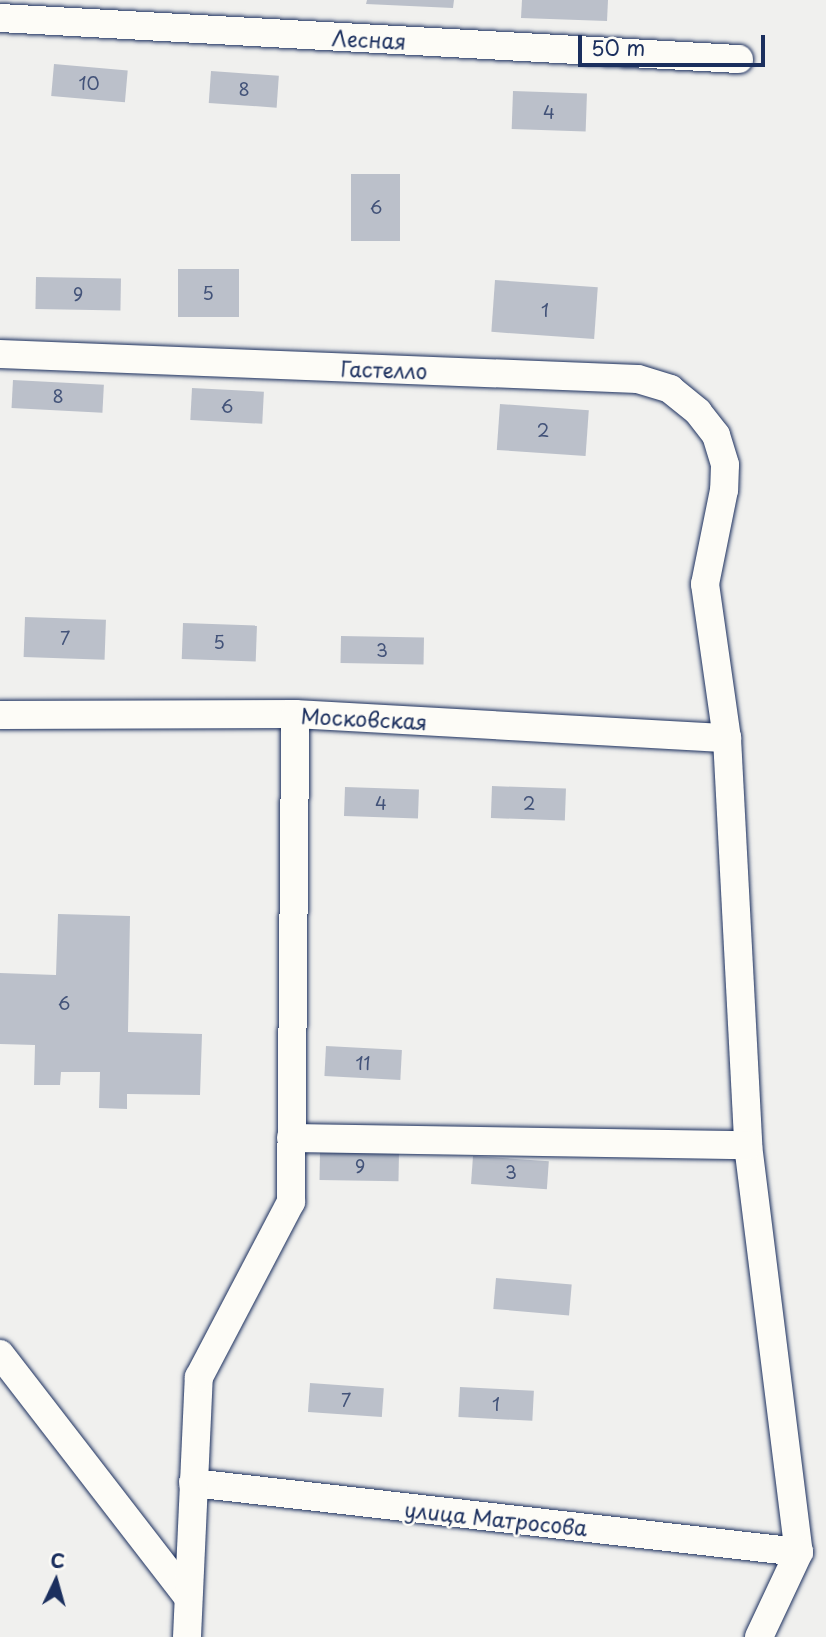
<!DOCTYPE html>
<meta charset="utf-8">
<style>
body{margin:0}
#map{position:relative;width:826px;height:1637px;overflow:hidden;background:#f0f0ee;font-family:"Playpen Sans",sans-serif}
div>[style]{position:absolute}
.building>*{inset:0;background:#bbc0ca;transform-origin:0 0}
.roads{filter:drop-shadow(0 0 2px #1b2f5e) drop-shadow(0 0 2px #1b2f5e)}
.minor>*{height:28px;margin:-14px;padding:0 14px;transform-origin:14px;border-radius:14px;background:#fdfcf7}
span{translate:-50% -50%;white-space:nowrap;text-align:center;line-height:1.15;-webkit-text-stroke:5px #fdfcf7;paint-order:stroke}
.number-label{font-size:18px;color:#435379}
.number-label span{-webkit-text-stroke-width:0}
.street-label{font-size:21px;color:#1b2f5e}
.north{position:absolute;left:21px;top:1546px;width:70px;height:70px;-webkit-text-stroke:5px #fdfcf7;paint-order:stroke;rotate:5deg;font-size:19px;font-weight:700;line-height:28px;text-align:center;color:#1b2f5e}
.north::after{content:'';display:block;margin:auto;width:24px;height:32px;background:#1b2f5e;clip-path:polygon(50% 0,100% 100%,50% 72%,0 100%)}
.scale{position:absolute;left:578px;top:35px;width:187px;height:32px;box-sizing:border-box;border:4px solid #1b2f5e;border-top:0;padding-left:9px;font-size:21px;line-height:24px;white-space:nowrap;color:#1b2f5e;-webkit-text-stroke:5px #fdfcf7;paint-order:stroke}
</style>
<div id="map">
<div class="building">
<div style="clip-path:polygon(367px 0,454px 0,453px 8px,366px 4px)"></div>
<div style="clip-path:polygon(522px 0,608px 0,607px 21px,521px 18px)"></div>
<div style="left:54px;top:64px;width:74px;height:32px;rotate:5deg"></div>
<div style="left:211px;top:71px;width:68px;height:32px;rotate:4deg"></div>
<div style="left:513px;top:91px;width:74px;height:38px;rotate:2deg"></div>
<div style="left:351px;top:174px;width:49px;height:67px"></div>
<div style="left:178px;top:269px;width:61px;height:48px"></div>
<div style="left:36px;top:277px;width:85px;height:32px;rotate:1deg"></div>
<div style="left:495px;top:280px;width:103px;height:52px;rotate:4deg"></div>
<div style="left:13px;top:380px;width:91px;height:28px;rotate:3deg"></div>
<div style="left:192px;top:388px;width:72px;height:32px;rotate:3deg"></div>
<div style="left:500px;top:404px;width:89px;height:46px;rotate:4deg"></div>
<div style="left:25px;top:617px;width:81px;height:40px;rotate:2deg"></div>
<div style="left:183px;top:623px;width:74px;height:36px;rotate:2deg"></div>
<div style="left:341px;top:636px;width:83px;height:27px;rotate:1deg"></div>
<div style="left:492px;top:786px;width:74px;height:32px;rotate:2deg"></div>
<div style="left:345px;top:787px;width:74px;height:29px;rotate:2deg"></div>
<div style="clip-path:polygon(58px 914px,130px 916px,128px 1032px,202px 1034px,200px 1095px,127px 1094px,127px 1109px,99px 1108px,100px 1072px,61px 1072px,60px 1085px,34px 1085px,35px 1045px,0 1044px,0 973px,56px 975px)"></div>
<div style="left:326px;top:1046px;width:76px;height:30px;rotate:3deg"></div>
<div style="left:320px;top:1151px;width:79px;height:29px;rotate:1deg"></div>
<div style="left:473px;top:1156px;width:76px;height:28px;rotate:4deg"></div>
<div style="left:496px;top:1278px;width:76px;height:31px;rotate:5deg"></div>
<div style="left:310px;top:1383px;width:74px;height:29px;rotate:4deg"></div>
<div style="left:460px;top:1387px;width:74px;height:30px;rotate:3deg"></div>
</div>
<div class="roads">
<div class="minor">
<div style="left:0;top:18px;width:740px;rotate:3.18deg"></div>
<div style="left:0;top:354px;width:638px;rotate:2.24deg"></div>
<div style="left:638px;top:379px;width:34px;rotate:17deg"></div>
<div style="left:670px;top:389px;width:36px;rotate:39deg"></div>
<div style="left:698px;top:412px;width:29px;rotate:52deg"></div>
<div style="left:716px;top:435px;width:31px;rotate:73deg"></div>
<div style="left:725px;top:465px;width:25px;rotate:92deg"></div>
<div style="left:724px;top:490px;width:96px;rotate:101.4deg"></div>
<div style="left:705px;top:584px;width:156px;rotate:81.9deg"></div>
<div style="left:727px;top:738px;width:408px;rotate:87deg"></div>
<div style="left:748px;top:1145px;width:410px;rotate:82.9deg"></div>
<div style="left:799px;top:1552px;width:94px;rotate:115.2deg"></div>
<div style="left:0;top:715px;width:295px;rotate:-0.2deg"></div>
<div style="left:295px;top:714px;width:433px;rotate:3.2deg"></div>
<div style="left:291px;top:1138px;width:457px;rotate:0.9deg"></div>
<div style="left:0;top:1354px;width:306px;rotate:52.3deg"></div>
<div style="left:193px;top:1483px;width:610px;rotate:6.5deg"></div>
<div style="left:187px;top:1637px;width:260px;rotate:-87.4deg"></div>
<div style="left:199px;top:1377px;width:198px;rotate:-62.3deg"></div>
<div style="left:291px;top:1202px;width:488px;rotate:-89.5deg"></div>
</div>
</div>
<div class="number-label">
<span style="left:89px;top:83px">10</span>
<span style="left:244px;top:89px">8</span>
<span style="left:549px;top:112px">4</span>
<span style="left:376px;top:207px">6</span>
<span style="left:208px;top:293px">5</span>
<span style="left:78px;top:294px">9</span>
<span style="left:545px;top:310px">1</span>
<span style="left:58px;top:396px">8</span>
<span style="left:227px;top:406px">6</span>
<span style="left:543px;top:430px">2</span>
<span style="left:65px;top:638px">7</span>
<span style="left:219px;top:642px">5</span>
<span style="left:382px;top:650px">3</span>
<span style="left:381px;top:803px">4</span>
<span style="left:529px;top:803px">2</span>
<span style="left:64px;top:1003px">6</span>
<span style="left:363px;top:1063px">11</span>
<span style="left:360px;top:1166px">9</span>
<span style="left:511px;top:1172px">3</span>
<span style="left:346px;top:1400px">7</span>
<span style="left:496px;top:1404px">1</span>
</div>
<div class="street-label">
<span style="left:369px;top:39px;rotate:3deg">Лесная</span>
<span style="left:384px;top:369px;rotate:2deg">Гастелло</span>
<span style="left:364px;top:718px;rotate:3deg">Московская</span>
<span style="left:496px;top:1518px;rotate:6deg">улица Матросова</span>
</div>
<div class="north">С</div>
<div class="scale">50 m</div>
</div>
